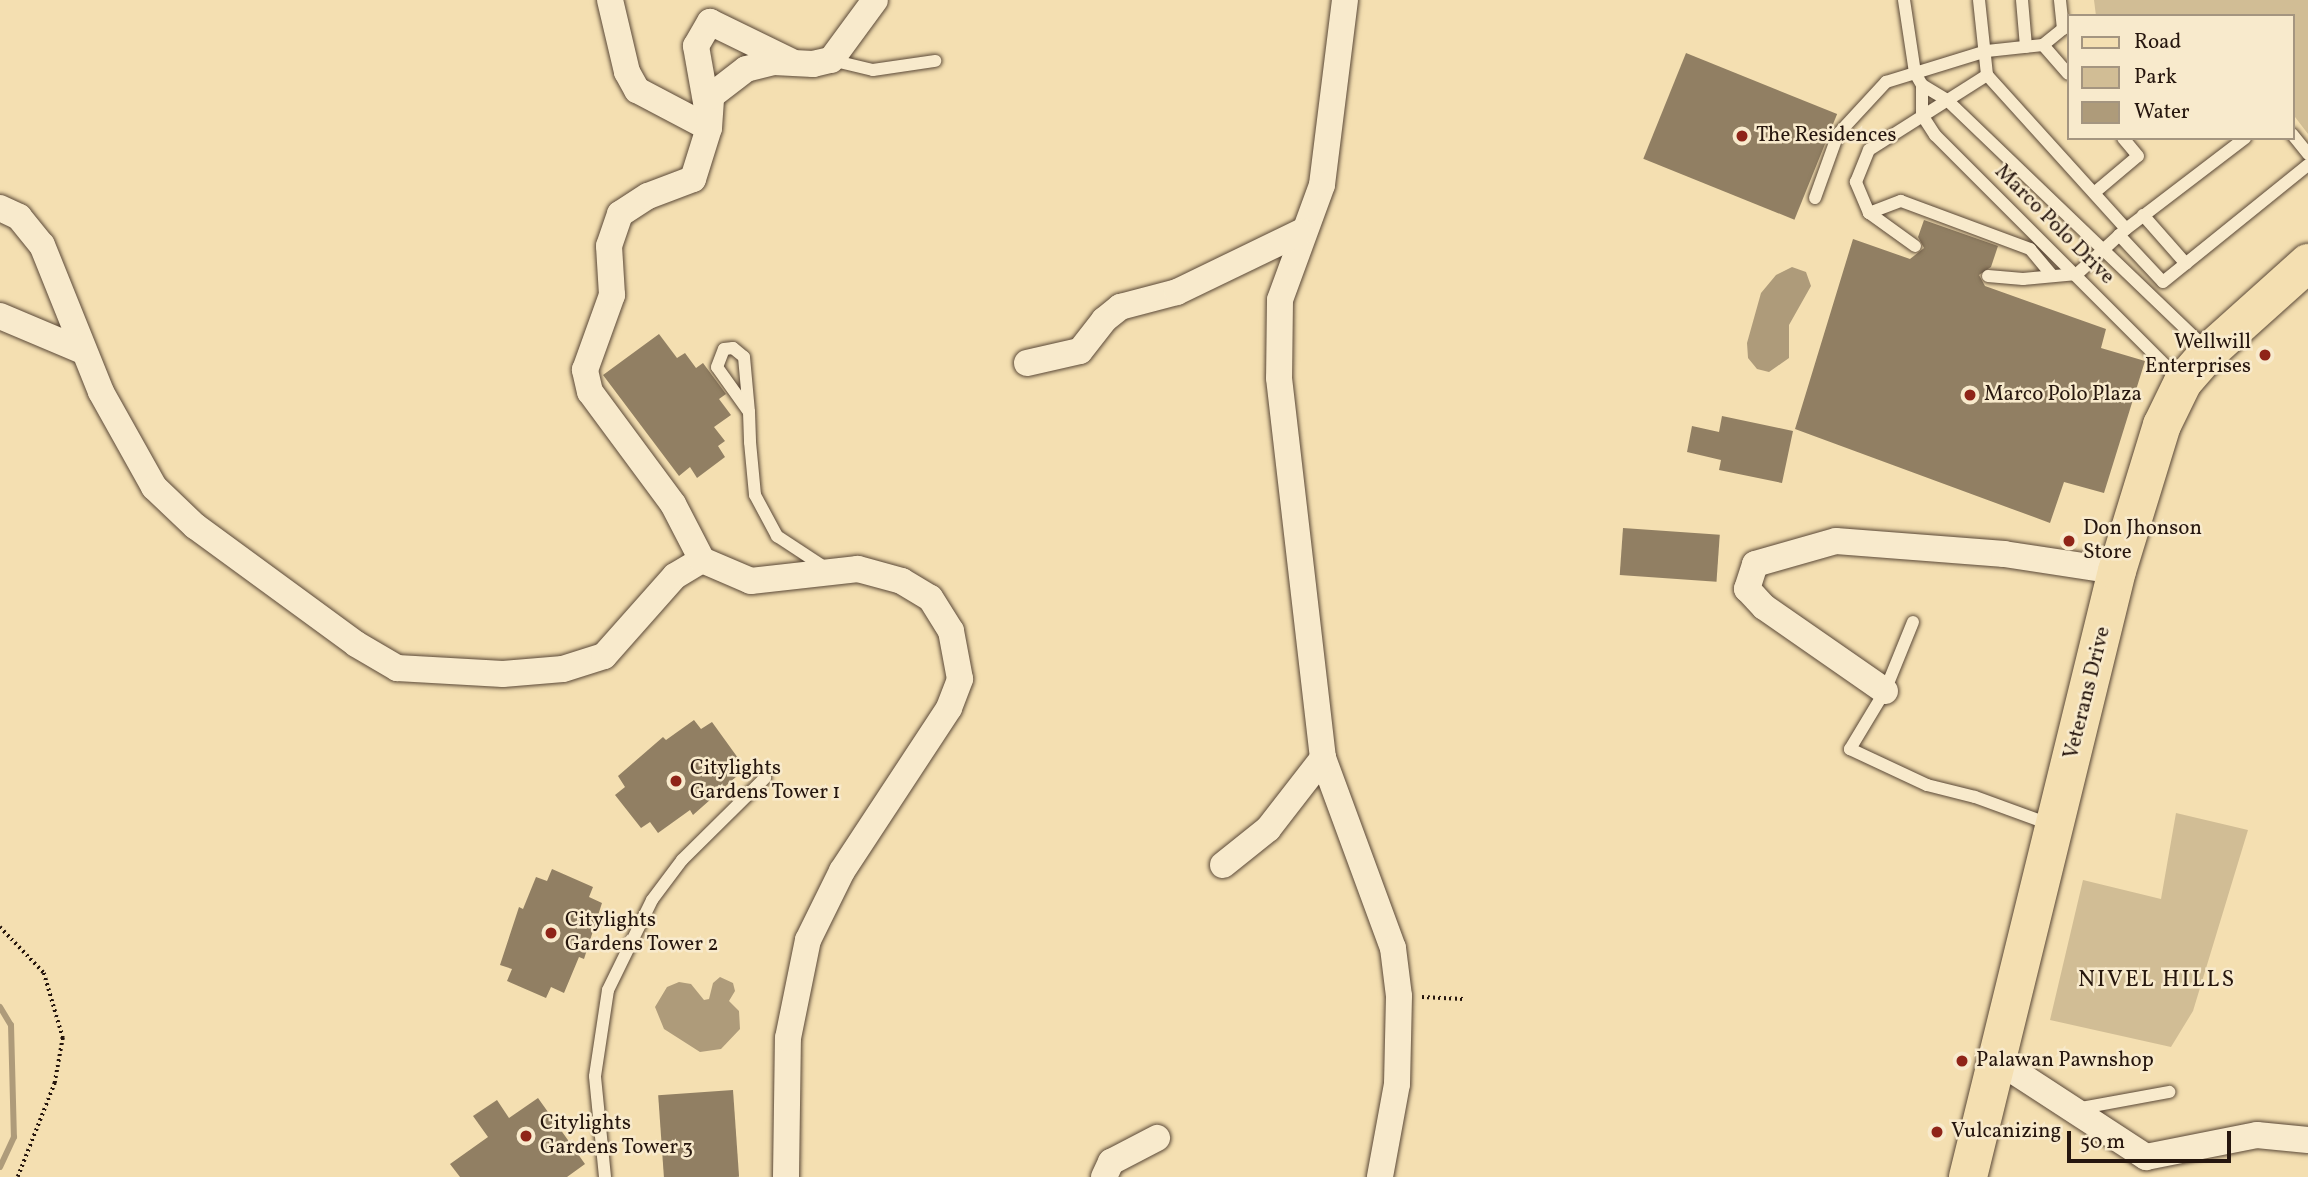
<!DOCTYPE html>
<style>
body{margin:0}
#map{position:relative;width:2308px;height:1177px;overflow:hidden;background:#f4dfb1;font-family:Vollkorn,serif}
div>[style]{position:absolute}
.green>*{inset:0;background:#d1bd95}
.water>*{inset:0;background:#ae9b7a}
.stream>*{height:6px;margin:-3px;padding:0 3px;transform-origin:3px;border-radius:3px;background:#ae9b7a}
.building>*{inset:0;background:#917f63;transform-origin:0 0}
.path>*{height:3.5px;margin-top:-1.75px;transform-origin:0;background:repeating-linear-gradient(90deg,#26160e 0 2px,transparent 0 5.5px)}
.roads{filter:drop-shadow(0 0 2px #5a4837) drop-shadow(0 0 2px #5a4837)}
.lane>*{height:12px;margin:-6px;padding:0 6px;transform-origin:6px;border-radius:6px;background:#f8eacc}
.street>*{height:26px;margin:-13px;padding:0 13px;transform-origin:13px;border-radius:13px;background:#f8eacc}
.primary>*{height:38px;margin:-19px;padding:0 19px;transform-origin:19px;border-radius:19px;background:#f4dfb1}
.dots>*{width:19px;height:19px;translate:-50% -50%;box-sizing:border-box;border:4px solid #f8eacc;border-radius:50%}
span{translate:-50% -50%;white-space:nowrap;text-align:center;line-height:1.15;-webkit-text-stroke:5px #f8eacc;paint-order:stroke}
.poi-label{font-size:21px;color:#26160e}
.left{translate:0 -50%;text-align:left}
.right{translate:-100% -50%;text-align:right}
.street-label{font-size:21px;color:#26160e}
.neighbourhood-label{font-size:23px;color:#26160e;letter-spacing:2px}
.legend{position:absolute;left:2067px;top:14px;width:228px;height:126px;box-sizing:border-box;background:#f8eacc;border:2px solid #a49580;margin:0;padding:9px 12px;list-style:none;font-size:21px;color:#26160e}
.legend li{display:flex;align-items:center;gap:14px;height:35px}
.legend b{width:35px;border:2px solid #a49580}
.scale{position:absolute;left:2067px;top:1131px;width:164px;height:32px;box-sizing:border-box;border:4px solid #26160e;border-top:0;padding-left:9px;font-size:21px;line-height:24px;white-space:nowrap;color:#26160e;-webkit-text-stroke:5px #f8eacc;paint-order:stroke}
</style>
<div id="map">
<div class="green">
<div style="clip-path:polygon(2094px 0,2308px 0,2308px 134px,2292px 113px,2292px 16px,2096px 16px)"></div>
<div style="clip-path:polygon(2176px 813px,2248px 830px,2193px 1011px,2171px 1047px,2050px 1020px,2083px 880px,2161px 899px)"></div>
</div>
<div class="water">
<div style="clip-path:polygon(1792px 267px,1806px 272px,1811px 286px,1789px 325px,1789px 358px,1769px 372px,1757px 369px,1748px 358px,1747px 343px,1761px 293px,1776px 275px)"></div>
<div style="clip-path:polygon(720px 977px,733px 983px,735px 991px,729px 1001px,739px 1011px,740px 1029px,721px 1049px,700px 1052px,664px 1029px,655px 1007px,667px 987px,679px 982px,691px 984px,704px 1000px,709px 999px,713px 983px)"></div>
</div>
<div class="stream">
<div style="left:0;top:1007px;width:21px;rotate:59deg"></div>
<div style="left:11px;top:1025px;width:112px;rotate:88.5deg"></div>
<div style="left:14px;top:1137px;width:33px;rotate:115deg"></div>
</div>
<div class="building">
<div style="left:1686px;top:53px;width:163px;height:114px;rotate:22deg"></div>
<div style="clip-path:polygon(1924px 220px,1998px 246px,1991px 267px,1979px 275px,1985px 286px,2106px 329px,2101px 348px,2145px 361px,2104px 493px,2064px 482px,2050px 523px,1795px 429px,1853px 239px,1910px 259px,1924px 248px,1918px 237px)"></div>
<div style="clip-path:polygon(659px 334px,677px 358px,685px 353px,696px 368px,703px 363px,726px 394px,719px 399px,731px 415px,714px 427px,725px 441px,718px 446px,725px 457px,697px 478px,690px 467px,679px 476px,603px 375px)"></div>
<div style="clip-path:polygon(1722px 416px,1793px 431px,1782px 483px,1719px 470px,1721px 460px,1687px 452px,1692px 426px,1719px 432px)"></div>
<div style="left:1623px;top:528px;width:97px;height:47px;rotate:4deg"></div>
<div style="clip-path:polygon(694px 720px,701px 729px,712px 722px,738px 758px,729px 765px,737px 776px,693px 815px,690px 810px,658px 833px,650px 822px,641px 828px,615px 795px,625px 787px,618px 776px,663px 737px,666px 740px)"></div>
<div style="clip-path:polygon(552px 869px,593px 887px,589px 897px,602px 903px,584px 959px,579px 957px,564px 993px,551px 987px,546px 998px,507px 981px,512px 969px,500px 965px,519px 907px,523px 909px,536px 877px,547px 881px)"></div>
<div style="left:733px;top:1090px;width:87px;height:75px;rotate:86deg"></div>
<div style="clip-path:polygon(538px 1098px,585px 1164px,567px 1177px,460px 1177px,450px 1164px,488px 1137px,473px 1116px,497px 1100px,509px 1118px)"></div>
</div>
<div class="path">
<div style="left:0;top:927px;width:64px;rotate:46.3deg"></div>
<div style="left:44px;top:973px;width:68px;rotate:73.7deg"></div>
<div style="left:63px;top:1038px;width:46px;rotate:100.1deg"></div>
<div style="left:55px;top:1083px;width:101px;rotate:111.5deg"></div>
<div style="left:1422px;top:997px;width:41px;rotate:2.8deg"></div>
</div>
<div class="roads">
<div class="lane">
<div style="left:1904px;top:0;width:74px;rotate:81.4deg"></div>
<div style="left:1915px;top:73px;width:14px;rotate:60deg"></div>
<div style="left:1922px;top:85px;width:30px;rotate:90deg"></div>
<div style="left:1922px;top:115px;width:24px;rotate:57deg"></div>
<div style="left:1935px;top:135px;width:345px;rotate:45deg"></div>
<div style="left:1979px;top:0;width:75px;rotate:83.9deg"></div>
<div style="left:1987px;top:75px;width:207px;rotate:47.9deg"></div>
<div style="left:2022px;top:0;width:47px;rotate:85.1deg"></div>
<div style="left:2043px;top:45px;width:38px;rotate:49deg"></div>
<div style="left:831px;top:60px;width:43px;rotate:13.4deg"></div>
<div style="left:873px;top:70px;width:63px;rotate:-8.3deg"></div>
<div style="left:1922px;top:85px;width:29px;rotate:31deg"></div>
<div style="left:1947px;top:100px;width:359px;rotate:43.8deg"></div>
<div style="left:2292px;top:134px;width:26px;rotate:51deg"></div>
<div style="left:2094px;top:193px;width:57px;rotate:-40.1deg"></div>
<div style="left:2138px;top:156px;width:23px;rotate:-130deg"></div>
<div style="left:1815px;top:198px;width:68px;rotate:-70.2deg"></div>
<div style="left:1838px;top:134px;width:71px;rotate:-47.3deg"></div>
<div style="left:1886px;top:82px;width:106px;rotate:-17.1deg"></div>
<div style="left:1987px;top:51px;width:56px;rotate:-6.1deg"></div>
<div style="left:2043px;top:45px;width:26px;rotate:-39deg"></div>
<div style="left:2063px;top:29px;width:29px;rotate:-96deg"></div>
<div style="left:1869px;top:213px;width:34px;rotate:-21deg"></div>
<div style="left:1901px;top:201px;width:138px;rotate:20.4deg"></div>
<div style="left:2030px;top:249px;width:35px;rotate:50deg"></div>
<div style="left:2143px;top:215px;width:65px;rotate:48.7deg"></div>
<div style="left:2119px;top:235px;width:64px;rotate:46.9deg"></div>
<div style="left:2163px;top:282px;width:186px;rotate:-38.9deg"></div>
<div style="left:1915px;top:246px;width:57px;rotate:-144.3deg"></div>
<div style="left:1869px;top:213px;width:34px;rotate:-113deg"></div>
<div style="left:1856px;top:182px;width:35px;rotate:-68deg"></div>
<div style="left:1869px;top:150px;width:140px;rotate:-32.4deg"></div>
<div style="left:1988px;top:276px;width:35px;rotate:5deg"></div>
<div style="left:2023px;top:279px;width:54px;rotate:-5.3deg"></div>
<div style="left:2077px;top:274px;width:67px;rotate:-42.6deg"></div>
<div style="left:2126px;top:229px;width:150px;rotate:-37.4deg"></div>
<div style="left:749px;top:412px;width:55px;rotate:-125.4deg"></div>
<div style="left:717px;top:367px;width:19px;rotate:-69deg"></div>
<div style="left:724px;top:349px;width:9px;rotate:-6deg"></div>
<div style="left:733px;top:348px;width:14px;rotate:39deg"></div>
<div style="left:744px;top:357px;width:55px;rotate:84.8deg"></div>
<div style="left:749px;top:412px;width:30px;rotate:88deg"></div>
<div style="left:750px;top:442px;width:53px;rotate:84.6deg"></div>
<div style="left:755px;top:495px;width:47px;rotate:61.8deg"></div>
<div style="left:777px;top:536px;width:60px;rotate:33.4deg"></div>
<div style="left:1913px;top:622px;width:74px;rotate:112.1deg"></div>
<div style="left:1885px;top:691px;width:68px;rotate:121.1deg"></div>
<div style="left:1850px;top:749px;width:85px;rotate:25.1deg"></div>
<div style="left:1927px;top:785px;width:49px;rotate:14deg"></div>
<div style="left:1975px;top:797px;width:82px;rotate:20deg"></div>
<div style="left:2076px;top:1109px;width:95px;rotate:-10.4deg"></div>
<div style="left:605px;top:1177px;width:101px;rotate:-95.7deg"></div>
<div style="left:595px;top:1076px;width:87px;rotate:-81.4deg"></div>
<div style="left:608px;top:990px;width:100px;rotate:-63.9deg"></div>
<div style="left:652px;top:900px;width:50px;rotate:-53.1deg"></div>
<div style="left:682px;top:860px;width:117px;rotate:-44.7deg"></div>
</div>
<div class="street">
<div style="left:610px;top:0;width:74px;rotate:76.7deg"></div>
<div style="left:627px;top:72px;width:21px;rotate:61deg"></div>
<div style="left:637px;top:90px;width:81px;rotate:27.8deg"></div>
<div style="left:1345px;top:0;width:186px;rotate:97.1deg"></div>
<div style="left:1322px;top:185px;width:122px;rotate:110.1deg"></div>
<div style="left:1280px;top:300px;width:78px;rotate:90.7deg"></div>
<div style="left:1279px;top:378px;width:383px;rotate:83.4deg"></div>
<div style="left:1323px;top:758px;width:202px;rotate:69.8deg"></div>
<div style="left:1393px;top:948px;width:48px;rotate:82.9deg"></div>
<div style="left:1399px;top:996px;width:88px;rotate:91.3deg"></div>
<div style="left:1397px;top:1084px;width:95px;rotate:100.4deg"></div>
<div style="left:707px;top:108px;width:63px;rotate:-100.1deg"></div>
<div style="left:696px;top:46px;width:28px;rotate:-60deg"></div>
<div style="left:710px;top:22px;width:89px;rotate:26deg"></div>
<div style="left:0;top:208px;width:21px;rotate:25deg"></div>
<div style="left:19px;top:217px;width:36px;rotate:51deg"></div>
<div style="left:42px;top:245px;width:158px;rotate:68.1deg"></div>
<div style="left:101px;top:392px;width:109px;rotate:60.8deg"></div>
<div style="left:154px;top:487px;width:57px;rotate:43.6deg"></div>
<div style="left:195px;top:526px;width:200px;rotate:36.2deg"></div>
<div style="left:356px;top:644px;width:48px;rotate:30.3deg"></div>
<div style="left:397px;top:668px;width:106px;rotate:3.2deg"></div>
<div style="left:503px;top:674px;width:60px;rotate:-4.8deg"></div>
<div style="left:563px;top:669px;width:43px;rotate:-17.6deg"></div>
<div style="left:604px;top:656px;width:107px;rotate:-48.4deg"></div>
<div style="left:675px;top:576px;width:31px;rotate:-31deg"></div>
<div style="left:0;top:316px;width:90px;rotate:22.9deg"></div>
<div style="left:1027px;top:363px;width:54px;rotate:-12.8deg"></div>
<div style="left:1080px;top:351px;width:39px;rotate:-52deg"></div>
<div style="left:1104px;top:320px;width:21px;rotate:-39deg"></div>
<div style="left:1120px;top:307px;width:59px;rotate:-14.7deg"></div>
<div style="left:1177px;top:292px;width:138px;rotate:-25.8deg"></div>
<div style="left:1885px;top:691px;width:147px;rotate:-145.2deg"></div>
<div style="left:1764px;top:607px;width:25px;rotate:-133deg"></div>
<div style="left:1747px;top:589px;width:26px;rotate:-72deg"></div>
<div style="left:1755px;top:564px;width:84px;rotate:-15.9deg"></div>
<div style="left:1836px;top:541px;width:169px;rotate:4.4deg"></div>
<div style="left:2004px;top:554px;width:114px;rotate:8.6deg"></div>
<div style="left:1223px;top:865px;width:58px;rotate:-38.7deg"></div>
<div style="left:1268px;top:829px;width:90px;rotate:-52.2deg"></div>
<div style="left:1997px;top:1060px;width:178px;rotate:33.1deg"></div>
<div style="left:2146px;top:1157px;width:113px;rotate:-11.2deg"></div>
<div style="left:2257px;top:1135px;width:51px;rotate:5.6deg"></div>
<div style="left:786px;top:1177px;width:139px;rotate:-89.2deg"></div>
<div style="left:788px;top:1038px;width:100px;rotate:-78.5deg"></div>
<div style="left:808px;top:940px;width:77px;rotate:-63.8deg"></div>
<div style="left:842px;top:871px;width:195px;rotate:-56.7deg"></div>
<div style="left:949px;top:708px;width:31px;rotate:-69deg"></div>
<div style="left:960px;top:679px;width:49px;rotate:-100.6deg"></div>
<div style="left:951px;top:631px;width:39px;rotate:-122deg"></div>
<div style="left:930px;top:598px;width:33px;rotate:-149deg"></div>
<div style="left:902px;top:581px;width:46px;rotate:-164.7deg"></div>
<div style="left:858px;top:569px;width:108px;rotate:173.6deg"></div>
<div style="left:751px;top:581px;width:53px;rotate:-156.8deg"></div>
<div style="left:702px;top:560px;width:63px;rotate:-117.4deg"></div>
<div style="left:673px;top:504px;width:139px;rotate:-126.5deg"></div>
<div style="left:590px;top:392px;width:23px;rotate:-103deg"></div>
<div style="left:585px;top:370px;width:80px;rotate:-70.2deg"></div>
<div style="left:612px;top:295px;width:49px;rotate:-93.5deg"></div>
<div style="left:609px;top:246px;width:34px;rotate:-71deg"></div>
<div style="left:620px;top:214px;width:33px;rotate:-33deg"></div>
<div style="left:648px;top:196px;width:48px;rotate:-20.7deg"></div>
<div style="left:693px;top:179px;width:53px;rotate:-72.6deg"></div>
<div style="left:709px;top:128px;width:32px;rotate:-86deg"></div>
<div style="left:711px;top:96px;width:44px;rotate:-37.6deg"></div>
<div style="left:746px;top:69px;width:29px;rotate:-14deg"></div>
<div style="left:774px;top:62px;width:39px;rotate:3deg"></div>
<div style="left:813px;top:64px;width:18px;rotate:-13deg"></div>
<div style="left:831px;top:60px;width:74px;rotate:-53.7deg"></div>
<div style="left:1104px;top:1177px;width:17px;rotate:-65deg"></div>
<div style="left:1111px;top:1162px;width:52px;rotate:-27.6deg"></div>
</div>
<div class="primary">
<div style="left:1968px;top:1177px;width:624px;rotate:-76.19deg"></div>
<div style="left:2117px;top:571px;width:153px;rotate:-72.9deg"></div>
<div style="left:2162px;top:425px;width:48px;rotate:-64deg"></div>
<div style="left:2183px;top:382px;width:41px;rotate:-48.9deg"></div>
<div style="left:2210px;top:351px;width:132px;rotate:-41.9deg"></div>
</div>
</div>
<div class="dots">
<div style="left:1742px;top:136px;background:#8f2418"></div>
<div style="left:2265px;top:355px;background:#8f2418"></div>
<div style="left:1970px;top:395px;background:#8f2418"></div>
<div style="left:2069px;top:541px;background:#8f2418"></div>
<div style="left:676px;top:781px;background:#8f2418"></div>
<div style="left:551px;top:933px;background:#8f2418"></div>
<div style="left:1962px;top:1061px;background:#8f2418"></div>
<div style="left:1937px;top:1132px;background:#8f2418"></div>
<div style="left:526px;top:1136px;background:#8f2418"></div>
</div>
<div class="poi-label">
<span class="left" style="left:1756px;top:136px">The Residences</span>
<span class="right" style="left:2251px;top:355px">Wellwill<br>Enterprises</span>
<span class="left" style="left:1984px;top:395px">Marco Polo Plaza</span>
<span class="left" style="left:2083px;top:541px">Don Jhonson<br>Store</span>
<span class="left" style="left:690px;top:781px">Citylights<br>Gardens Tower 1</span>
<span class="left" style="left:565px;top:933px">Citylights<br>Gardens Tower 2</span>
<span class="left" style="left:1976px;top:1061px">Palawan Pawnshop</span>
<span class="left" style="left:540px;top:1136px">Citylights<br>Gardens Tower 3</span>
<span class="left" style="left:1951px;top:1132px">Vulcanizing</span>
</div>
<div class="street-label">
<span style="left:2054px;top:225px;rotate:45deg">Marco Polo Drive</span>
<span style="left:2088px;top:693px;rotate:-76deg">Veterans Drive</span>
</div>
<div class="neighbourhood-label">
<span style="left:2157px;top:980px">NIVEL HILLS</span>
</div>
<ul class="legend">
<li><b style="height:9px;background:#f4dfb1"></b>Road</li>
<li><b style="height:19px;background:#d1bd95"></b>Park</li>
<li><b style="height:19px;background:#ae9b7a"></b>Water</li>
</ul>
<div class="scale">50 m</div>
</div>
